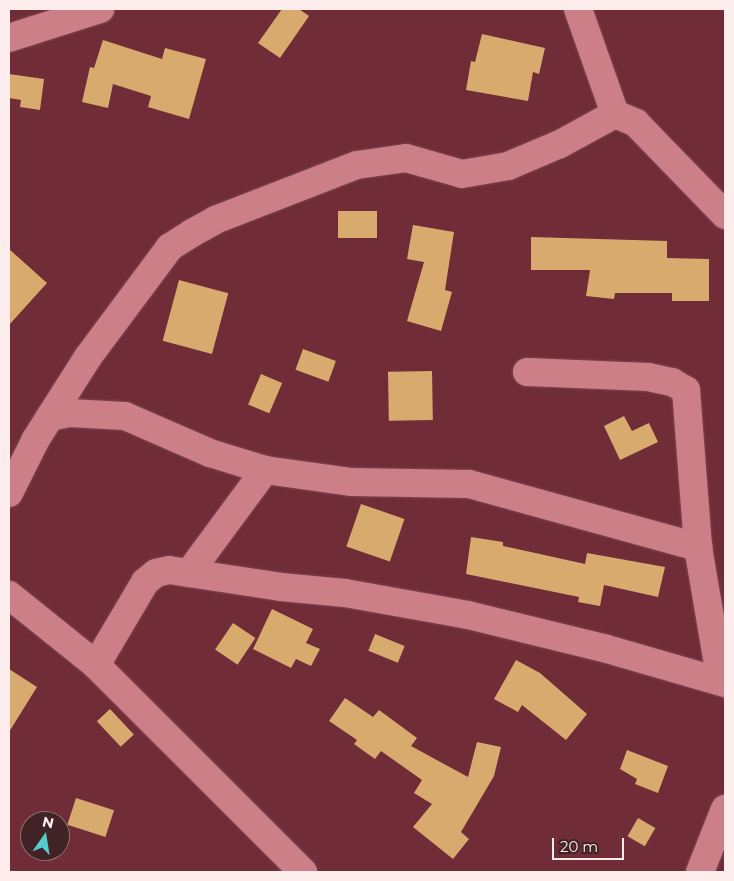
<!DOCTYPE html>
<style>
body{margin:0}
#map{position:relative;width:734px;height:881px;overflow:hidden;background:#702d37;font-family:Montserrat,sans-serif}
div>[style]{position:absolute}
.building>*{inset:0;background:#d8aa6d;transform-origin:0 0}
.roads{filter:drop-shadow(0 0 1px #7e4954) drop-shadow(0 0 1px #7e4954)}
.minor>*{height:28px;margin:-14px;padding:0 14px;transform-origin:14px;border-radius:14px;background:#cc7f87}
span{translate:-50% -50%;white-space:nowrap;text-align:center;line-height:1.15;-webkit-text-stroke:5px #412225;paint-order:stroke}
.frame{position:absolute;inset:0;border:10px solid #ffedee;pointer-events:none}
.north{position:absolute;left:20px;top:811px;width:50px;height:50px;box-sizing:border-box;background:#412225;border:1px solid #8d7375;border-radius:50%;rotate:13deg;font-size:14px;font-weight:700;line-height:20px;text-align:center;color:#ffedee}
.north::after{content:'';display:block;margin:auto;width:18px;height:22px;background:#53cdcb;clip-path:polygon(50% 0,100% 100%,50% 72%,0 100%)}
.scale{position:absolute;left:552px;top:838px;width:72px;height:22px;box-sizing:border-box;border:2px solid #ffedee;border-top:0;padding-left:6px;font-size:15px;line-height:18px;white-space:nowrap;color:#ffedee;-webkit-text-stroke:4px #412225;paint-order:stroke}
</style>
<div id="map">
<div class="building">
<div style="clip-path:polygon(282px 9px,299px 9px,309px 16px,280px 58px,258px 43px)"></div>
<div style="clip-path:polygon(482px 34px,545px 48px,539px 74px,533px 72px,528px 101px,466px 90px,471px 61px,475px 62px)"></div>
<div style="clip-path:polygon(103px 40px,162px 59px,165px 48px,206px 59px,189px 119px,148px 107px,151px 96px,113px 84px,108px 108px,82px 102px,90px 67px,94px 68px)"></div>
<div style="clip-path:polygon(9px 74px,44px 79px,40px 110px,20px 107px,21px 100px,9px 98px)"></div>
<div style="left:338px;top:211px;width:39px;height:27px"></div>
<div style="clip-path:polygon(413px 225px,454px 232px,445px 290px,452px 292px,441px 331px,407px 321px,424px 262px,407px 259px)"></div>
<div style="clip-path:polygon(531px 237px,667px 241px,667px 258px,709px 259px,709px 301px,672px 301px,672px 293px,615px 293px,614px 299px,586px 296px,590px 270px,531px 270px)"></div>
<div style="clip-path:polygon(9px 249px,47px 283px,9px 325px)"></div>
<div style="left:179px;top:280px;width:51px;height:63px;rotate:15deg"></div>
<div style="left:303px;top:349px;width:35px;height:22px;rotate:20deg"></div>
<div style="left:432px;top:371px;width:49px;height:44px;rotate:89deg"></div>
<div style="left:261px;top:374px;width:23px;height:33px;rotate:23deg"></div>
<div style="clip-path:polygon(624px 416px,632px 431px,649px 423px,658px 442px,620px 460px,604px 426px)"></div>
<div style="left:361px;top:504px;width:46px;height:45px;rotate:19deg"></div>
<div style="clip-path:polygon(471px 537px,503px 542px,503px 546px,585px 564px,587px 553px,665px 567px,658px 597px,604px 585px,600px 606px,578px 602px,579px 597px,466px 574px)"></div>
<div style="clip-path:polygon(272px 609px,313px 629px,306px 643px,320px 649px,311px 666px,296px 659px,291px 668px,253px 649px)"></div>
<div style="left:233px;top:623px;width:27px;height:32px;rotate:34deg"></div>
<div style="left:375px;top:634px;width:32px;height:18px;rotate:22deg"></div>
<div style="clip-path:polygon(516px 660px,540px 673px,587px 714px,566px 740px,522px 705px,518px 712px,494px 699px)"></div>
<div style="clip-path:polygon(9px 669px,37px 687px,9px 732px)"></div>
<div style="clip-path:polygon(345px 698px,373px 717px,379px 710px,417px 738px,411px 746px,468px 777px,477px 742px,501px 747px,494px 776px,461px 832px,469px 839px,453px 859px,413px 827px,432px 804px,414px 793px,422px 780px,381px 751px,375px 759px,354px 744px,357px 740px,329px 721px)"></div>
<div style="left:110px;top:709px;width:35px;height:18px;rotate:47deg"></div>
<div style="clip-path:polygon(627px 750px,668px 766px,658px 793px,635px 784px,637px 779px,620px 769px)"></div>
<div style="left:76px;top:798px;width:40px;height:28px;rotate:18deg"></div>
<div style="left:638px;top:818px;width:20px;height:21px;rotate:30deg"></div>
</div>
<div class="roads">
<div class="minor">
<div style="left:578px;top:9px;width:111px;rotate:70.6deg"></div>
<div style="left:615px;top:114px;width:23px;rotate:23deg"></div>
<div style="left:636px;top:123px;width:128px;rotate:45.9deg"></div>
<div style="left:9px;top:38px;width:96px;rotate:-17.7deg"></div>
<div style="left:527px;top:372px;width:121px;rotate:2.4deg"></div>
<div style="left:648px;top:377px;width:25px;rotate:12deg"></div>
<div style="left:672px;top:382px;width:16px;rotate:30deg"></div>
<div style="left:686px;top:390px;width:157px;rotate:85.6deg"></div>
<div style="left:698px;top:547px;width:136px;rotate:80.3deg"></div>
<div style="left:50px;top:417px;width:19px;rotate:-12deg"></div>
<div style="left:69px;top:413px;width:56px;rotate:3.1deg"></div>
<div style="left:125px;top:416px;width:93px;rotate:23.5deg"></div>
<div style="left:210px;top:453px;width:58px;rotate:17.2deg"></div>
<div style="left:265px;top:470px;width:88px;rotate:7.9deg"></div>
<div style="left:352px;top:482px;width:117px;rotate:1deg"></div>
<div style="left:469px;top:484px;width:238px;rotate:15.4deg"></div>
<div style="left:9px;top:493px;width:60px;rotate:-63.4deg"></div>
<div style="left:36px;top:439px;width:97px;rotate:-57.6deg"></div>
<div style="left:88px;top:357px;width:137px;rotate:-53.3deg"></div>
<div style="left:170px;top:247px;width:26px;rotate:-32deg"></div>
<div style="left:192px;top:233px;width:26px;rotate:-29deg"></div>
<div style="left:215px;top:220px;width:152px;rotate:-21.2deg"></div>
<div style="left:357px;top:165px;width:49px;rotate:-8.1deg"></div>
<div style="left:406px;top:158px;width:58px;rotate:15.9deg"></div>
<div style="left:462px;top:174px;width:47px;rotate:-9.9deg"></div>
<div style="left:508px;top:166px;width:56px;rotate:-22.9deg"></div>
<div style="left:560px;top:144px;width:63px;rotate:-28.6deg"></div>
<div style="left:189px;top:573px;width:128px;rotate:-53.6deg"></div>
<div style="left:9px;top:595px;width:112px;rotate:38.8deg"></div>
<div style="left:96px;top:665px;width:293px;rotate:45deg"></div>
<div style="left:96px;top:665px;width:96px;rotate:-59.4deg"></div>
<div style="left:145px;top:582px;width:14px;rotate:-39deg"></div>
<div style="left:156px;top:573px;width:13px;rotate:-13deg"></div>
<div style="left:169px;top:570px;width:113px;rotate:8.6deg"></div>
<div style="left:281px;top:587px;width:64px;rotate:5.4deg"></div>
<div style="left:345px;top:593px;width:125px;rotate:10.1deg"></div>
<div style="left:468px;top:615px;width:143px;rotate:13.7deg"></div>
<div style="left:607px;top:649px;width:123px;rotate:16.1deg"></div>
<div style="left:700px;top:872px;width:68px;rotate:-68.4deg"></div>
</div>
</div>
<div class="frame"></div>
<div class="north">N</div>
<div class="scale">20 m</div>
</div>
